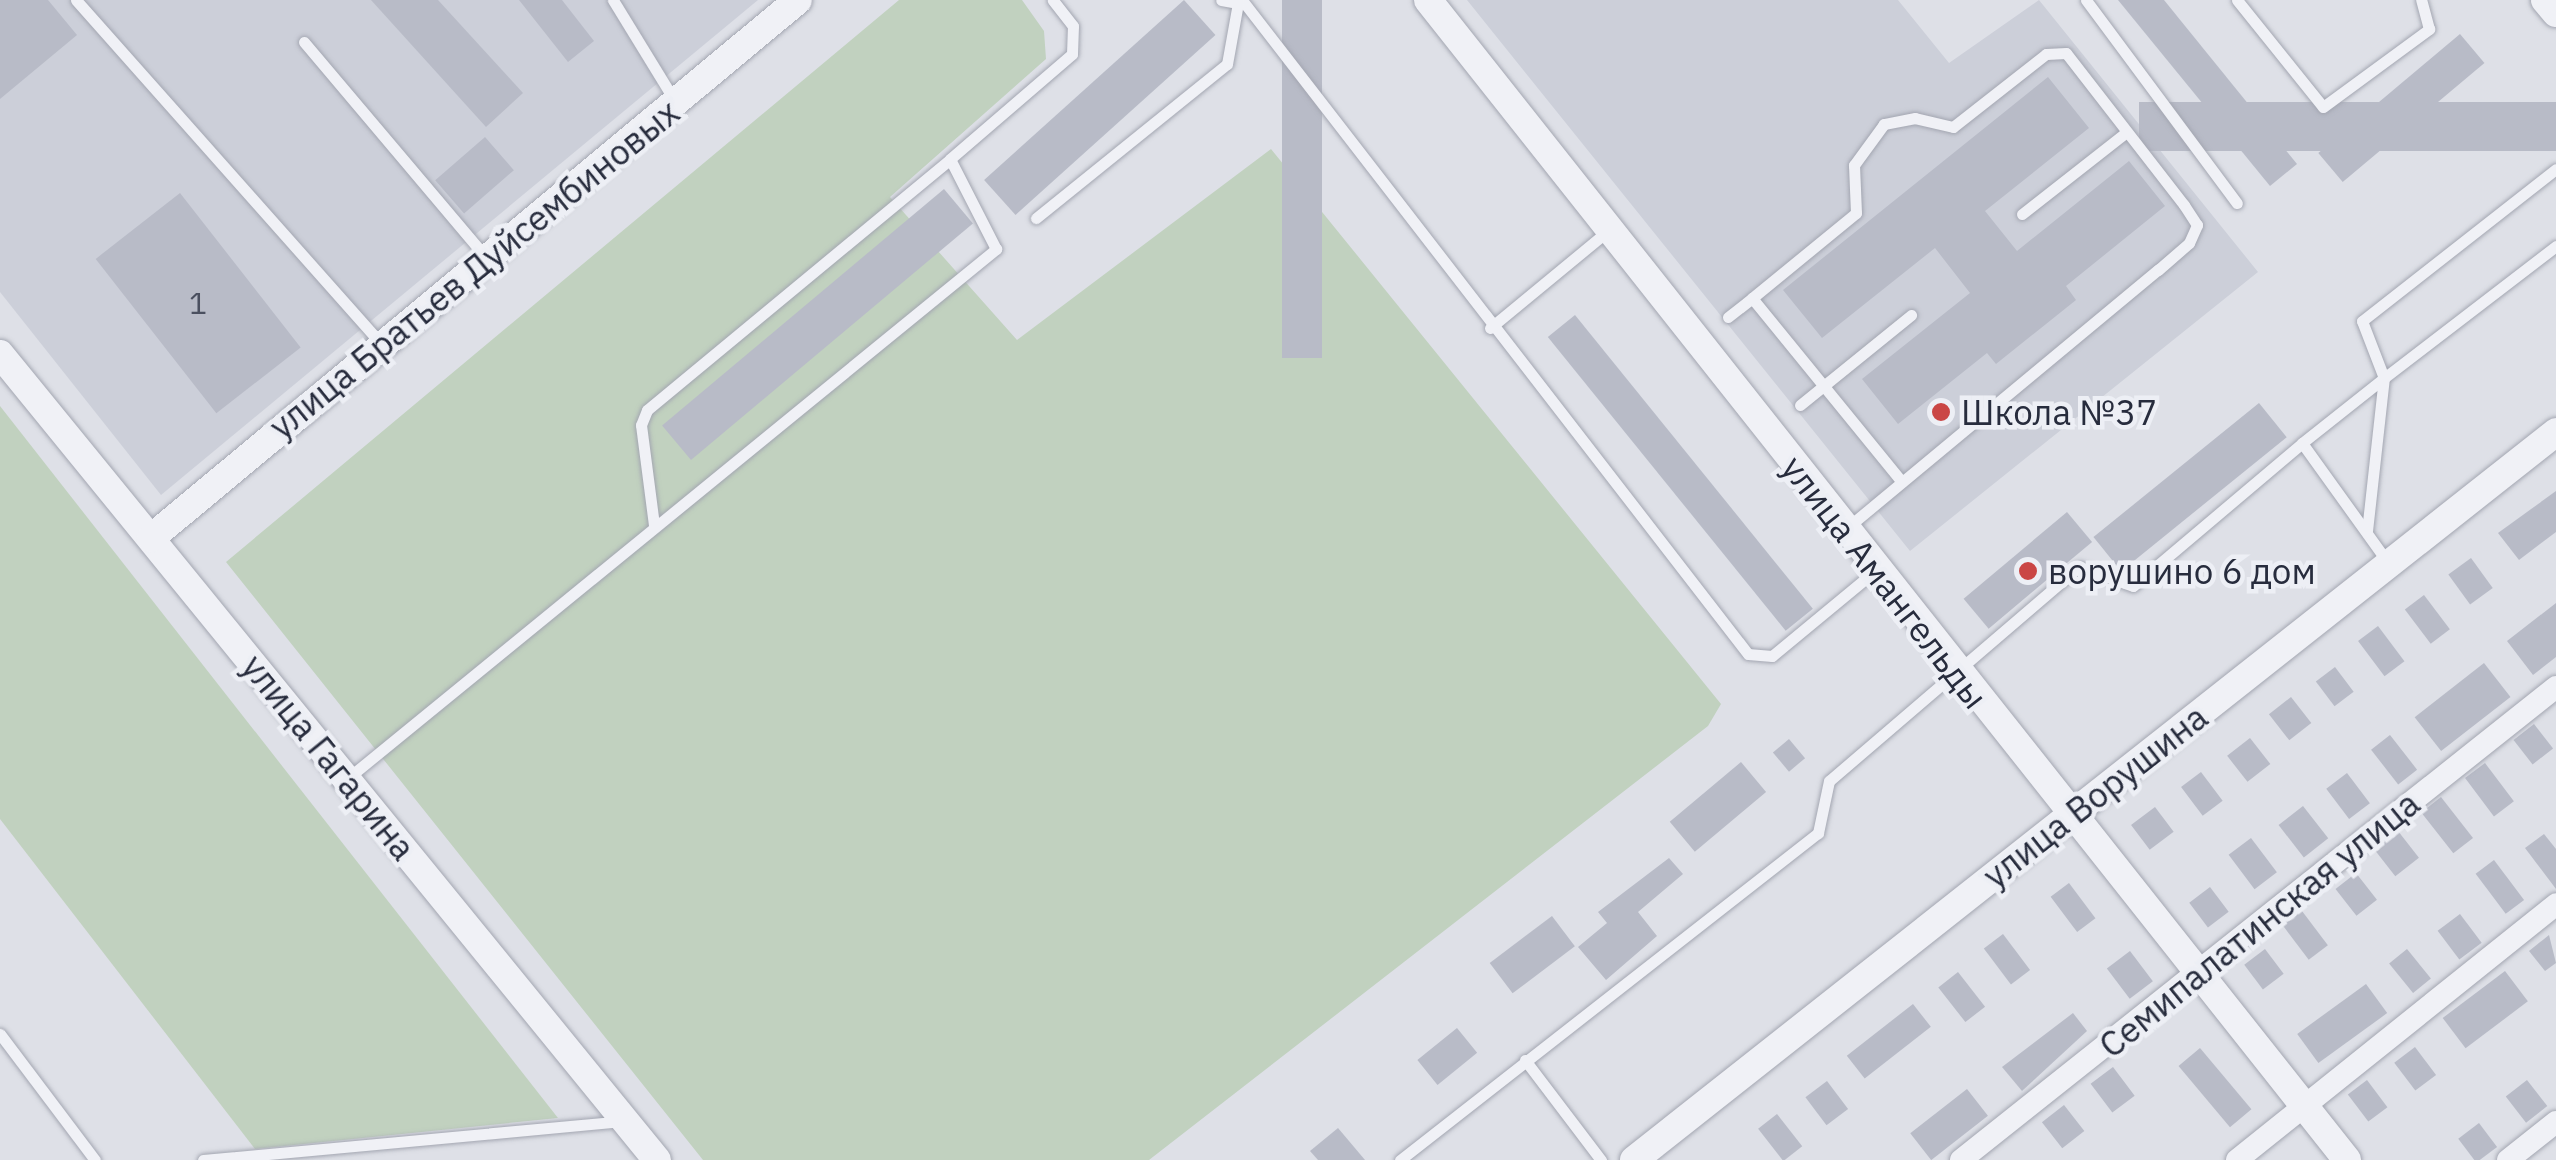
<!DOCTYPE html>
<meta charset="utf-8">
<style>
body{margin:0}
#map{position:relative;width:2556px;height:1160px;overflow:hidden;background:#dee0e7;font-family:"IBM Plex Sans",sans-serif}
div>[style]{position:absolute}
.built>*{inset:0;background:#cccfd9}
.green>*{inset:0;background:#c1d1bf}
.building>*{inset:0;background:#b8bbc7;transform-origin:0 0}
.roads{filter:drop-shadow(0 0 2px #a3a6b1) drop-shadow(0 0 2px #a3a6b1)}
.service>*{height:11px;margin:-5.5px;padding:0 5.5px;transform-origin:5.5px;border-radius:5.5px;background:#f0f1f6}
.minor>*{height:22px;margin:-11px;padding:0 11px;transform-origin:11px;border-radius:11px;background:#f0f1f6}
.tertiary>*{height:28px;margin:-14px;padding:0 14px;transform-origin:14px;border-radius:14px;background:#f0f1f6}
.dots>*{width:28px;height:28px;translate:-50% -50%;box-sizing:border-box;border:5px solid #edeff5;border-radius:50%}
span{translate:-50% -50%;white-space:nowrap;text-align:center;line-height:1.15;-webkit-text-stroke:9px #edeff5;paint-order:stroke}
.number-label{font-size:30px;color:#4b5060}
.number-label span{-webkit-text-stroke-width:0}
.street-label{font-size:35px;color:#272c3d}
.poi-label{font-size:35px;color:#272c3d}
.left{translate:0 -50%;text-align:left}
</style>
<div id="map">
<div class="built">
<div style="clip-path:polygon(0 0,758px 0,161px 495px,0 292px)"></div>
<div style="clip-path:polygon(1467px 0,1898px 0,1949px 63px,2039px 0,2258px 272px,1910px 551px)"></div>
</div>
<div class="green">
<div style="clip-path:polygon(899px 0,1022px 0,1044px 31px,1046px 59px,890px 197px,1017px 340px,1271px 149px,1721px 704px,1708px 726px,1149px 1160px,703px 1160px,226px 562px)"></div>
<div style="clip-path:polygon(0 406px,558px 1118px,255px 1149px,0 819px)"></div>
</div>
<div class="building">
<div style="clip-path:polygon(0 0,48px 0,77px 35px,0 99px)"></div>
<div style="clip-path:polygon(371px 0,438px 0,523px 93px,486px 127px)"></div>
<div style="clip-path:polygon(519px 0,562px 0,594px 41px,568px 62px)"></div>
<div style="left:1184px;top:0;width:47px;height:269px;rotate:48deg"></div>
<div style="left:1282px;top:0;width:40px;height:358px"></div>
<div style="clip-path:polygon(2118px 0,2164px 0,2297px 164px,2270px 186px)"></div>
<div style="left:2460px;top:34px;width:38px;height:185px;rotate:50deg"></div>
<div style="clip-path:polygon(2048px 77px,2089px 128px,1985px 211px,2017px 251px,2129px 161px,2165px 206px,2066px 286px,2076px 300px,1996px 364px,1987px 353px,1898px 424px,1862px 379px,1970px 293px,1935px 248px,1822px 338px,1783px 290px)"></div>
<div style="left:2556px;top:102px;width:49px;height:417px;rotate:90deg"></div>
<div style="left:485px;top:137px;width:44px;height:66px;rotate:49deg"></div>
<div style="left:944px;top:189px;width:45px;height:368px;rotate:50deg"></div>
<div style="left:180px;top:193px;width:196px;height:107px;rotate:52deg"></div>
<div style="left:1575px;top:315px;width:378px;height:35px;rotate:51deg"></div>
<div style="left:2259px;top:403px;width:44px;height:213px;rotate:51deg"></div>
<div style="clip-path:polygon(2556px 491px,2556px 532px,2519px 560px,2498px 533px)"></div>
<div style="left:2067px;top:512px;width:39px;height:135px;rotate:50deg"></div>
<div style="left:2471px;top:558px;width:37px;height:28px;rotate:54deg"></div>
<div style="left:2424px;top:595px;width:43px;height:24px;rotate:53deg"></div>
<div style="clip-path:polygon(2556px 603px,2556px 657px,2533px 675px,2507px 641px)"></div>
<div style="left:2378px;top:626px;width:44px;height:25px;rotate:53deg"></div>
<div style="left:2484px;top:663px;width:43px;height:88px;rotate:52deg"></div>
<div style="left:2335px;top:667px;width:31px;height:24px;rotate:53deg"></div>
<div style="left:2291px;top:697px;width:33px;height:28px;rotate:52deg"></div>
<div style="left:2534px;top:724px;width:31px;height:26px;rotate:52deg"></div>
<div style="left:2390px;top:735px;width:44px;height:24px;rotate:52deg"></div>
<div style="left:2250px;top:738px;width:33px;height:29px;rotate:52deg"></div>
<div style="left:1789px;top:739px;width:25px;height:21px;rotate:50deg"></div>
<div style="left:1741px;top:762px;width:39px;height:93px;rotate:50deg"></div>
<div style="left:2485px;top:763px;width:48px;height:25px;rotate:53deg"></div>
<div style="left:2201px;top:772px;width:36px;height:25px;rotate:53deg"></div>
<div style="left:2347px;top:773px;width:38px;height:26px;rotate:53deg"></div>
<div style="left:2441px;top:797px;width:52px;height:25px;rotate:52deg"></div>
<div style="left:2303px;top:806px;width:41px;height:31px;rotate:52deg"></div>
<div style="left:2155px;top:807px;width:31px;height:30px;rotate:53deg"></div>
<div style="left:2398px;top:831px;width:34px;height:30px;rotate:52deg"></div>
<div style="clip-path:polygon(2544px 834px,2556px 849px,2556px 889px,2525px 848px)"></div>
<div style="left:2251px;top:838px;width:43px;height:28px;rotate:53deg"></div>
<div style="clip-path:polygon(1669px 858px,1683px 874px,1638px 912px,1657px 936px,1606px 980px,1578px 947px,1607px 923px,1598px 912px)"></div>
<div style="left:2494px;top:860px;width:50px;height:23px;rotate:53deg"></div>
<div style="left:2356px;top:873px;width:34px;height:26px;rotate:52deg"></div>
<div style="left:2069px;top:883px;width:44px;height:23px;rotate:53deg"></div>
<div style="left:2210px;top:887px;width:31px;height:26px;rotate:53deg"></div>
<div style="left:2302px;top:911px;width:43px;height:24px;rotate:53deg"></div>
<div style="left:2460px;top:914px;width:36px;height:28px;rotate:53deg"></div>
<div style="left:1552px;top:916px;width:38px;height:78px;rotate:53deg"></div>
<div style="left:2003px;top:934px;width:45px;height:24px;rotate:53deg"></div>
<div style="clip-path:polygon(2549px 935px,2556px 963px,2545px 971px,2529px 951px)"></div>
<div style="left:2265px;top:949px;width:31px;height:26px;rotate:53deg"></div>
<div style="left:2407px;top:949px;width:38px;height:23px;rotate:51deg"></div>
<div style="left:2130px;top:951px;width:38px;height:29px;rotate:53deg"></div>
<div style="left:2505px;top:971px;width:38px;height:78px;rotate:53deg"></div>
<div style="left:1958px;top:972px;width:44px;height:25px;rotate:52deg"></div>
<div style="left:2366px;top:984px;width:36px;height:85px;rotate:54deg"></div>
<div style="left:1913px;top:1004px;width:29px;height:84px;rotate:52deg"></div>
<div style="clip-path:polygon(2073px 1013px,2087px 1031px,2022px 1091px,2002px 1067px)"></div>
<div style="left:1457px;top:1028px;width:32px;height:51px;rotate:51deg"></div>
<div style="left:2415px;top:1047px;width:35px;height:26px;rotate:53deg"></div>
<div style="left:2200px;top:1048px;width:80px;height:28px;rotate:50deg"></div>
<div style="left:2113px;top:1067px;width:36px;height:28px;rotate:53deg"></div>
<div style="left:2367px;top:1080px;width:34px;height:24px;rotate:53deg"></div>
<div style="left:2527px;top:1080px;width:33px;height:27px;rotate:52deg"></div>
<div style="left:1827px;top:1081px;width:35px;height:27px;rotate:53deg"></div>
<div style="left:1967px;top:1089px;width:34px;height:72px;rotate:52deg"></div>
<div style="left:2064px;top:1105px;width:33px;height:28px;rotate:52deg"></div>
<div style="left:1777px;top:1114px;width:41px;height:24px;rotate:52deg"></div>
<div style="left:2479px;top:1123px;width:30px;height:26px;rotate:53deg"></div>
<div style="clip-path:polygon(1338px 1128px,1365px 1160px,1318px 1160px,1310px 1151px)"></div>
</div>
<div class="roads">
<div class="service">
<div style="left:76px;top:0;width:459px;rotate:48.4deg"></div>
<div style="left:613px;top:0;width:121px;rotate:58.5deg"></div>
<div style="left:1242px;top:0;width:827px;rotate:52.27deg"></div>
<div style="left:1748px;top:654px;width:24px;rotate:5deg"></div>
<div style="left:1772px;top:656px;width:135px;rotate:-39.6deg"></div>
<div style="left:2086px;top:0;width:253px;rotate:53.4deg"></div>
<div style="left:2237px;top:0;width:137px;rotate:51.2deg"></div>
<div style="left:2323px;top:107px;width:132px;rotate:-36.3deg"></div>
<div style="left:2429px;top:29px;width:30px;rotate:-105deg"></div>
<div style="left:304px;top:42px;width:280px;rotate:49.8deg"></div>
<div style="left:2022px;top:214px;width:130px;rotate:-38.1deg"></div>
<div style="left:1036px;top:218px;width:245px;rotate:-38.9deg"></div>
<div style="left:1227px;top:64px;width:62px;rotate:-79.8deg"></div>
<div style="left:1238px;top:3px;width:17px;rotate:-170deg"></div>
<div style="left:1728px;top:317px;width:31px;rotate:-38deg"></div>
<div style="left:1490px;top:328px;width:154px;rotate:-39.5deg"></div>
<div style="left:1800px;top:405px;width:143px;rotate:-39deg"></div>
<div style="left:2302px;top:443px;width:105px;rotate:-38.4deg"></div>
<div style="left:2384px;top:378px;width:61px;rotate:-111.1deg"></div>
<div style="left:2362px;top:321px;width:246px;rotate:-38.1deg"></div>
<div style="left:654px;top:525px;width:101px;rotate:-97.4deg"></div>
<div style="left:641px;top:425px;width:16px;rotate:-68deg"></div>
<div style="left:647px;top:410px;width:393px;rotate:-39.6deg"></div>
<div style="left:1848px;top:527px;width:403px;rotate:-39.7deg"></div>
<div style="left:2158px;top:270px;width:41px;rotate:-41.1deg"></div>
<div style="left:2189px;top:243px;width:20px;rotate:-66deg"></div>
<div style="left:2197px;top:225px;width:24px;rotate:-123deg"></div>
<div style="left:2184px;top:205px;width:192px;rotate:-127.8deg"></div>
<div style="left:2066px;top:53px;width:20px;rotate:177deg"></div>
<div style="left:2046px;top:54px;width:118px;rotate:141.9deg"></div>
<div style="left:1953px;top:127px;width:39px;rotate:-167deg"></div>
<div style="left:1915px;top:118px;width:32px;rotate:169deg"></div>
<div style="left:1884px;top:124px;width:51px;rotate:126.2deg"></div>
<div style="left:1854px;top:165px;width:48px;rotate:87.6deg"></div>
<div style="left:1856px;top:213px;width:134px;rotate:140.7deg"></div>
<div style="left:1752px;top:298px;width:237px;rotate:50.8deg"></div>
<div style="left:2367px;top:531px;width:154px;rotate:-83.7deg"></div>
<div style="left:2384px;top:378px;width:217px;rotate:-37.5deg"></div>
<div style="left:348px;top:778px;width:837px;rotate:-39.23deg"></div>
<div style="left:996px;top:249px;width:101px;rotate:-117.1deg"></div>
<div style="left:950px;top:159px;width:161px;rotate:-40.7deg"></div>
<div style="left:1072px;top:54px;width:28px;rotate:-88deg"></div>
<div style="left:1073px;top:26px;width:33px;rotate:-128deg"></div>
<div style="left:0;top:1034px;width:158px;rotate:53deg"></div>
<div style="left:1525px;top:1060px;width:126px;rotate:52.8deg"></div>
<div style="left:203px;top:1160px;width:421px;rotate:-5.3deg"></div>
<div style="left:1400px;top:1160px;width:531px;rotate:-38.04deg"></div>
<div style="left:1818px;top:833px;width:53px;rotate:-78.1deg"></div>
<div style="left:1829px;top:781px;width:329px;rotate:-40.6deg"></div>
<div style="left:2079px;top:567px;width:57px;rotate:19.4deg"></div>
<div style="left:2133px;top:586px;width:221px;rotate:-40.2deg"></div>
<div style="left:2302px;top:443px;width:149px;rotate:54.3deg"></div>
</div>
<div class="minor">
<div style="left:1961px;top:1160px;width:760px;rotate:-38.48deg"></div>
<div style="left:2237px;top:1160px;width:409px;rotate:-38.7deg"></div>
<div style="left:2508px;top:1160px;width:61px;rotate:-38.4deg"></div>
</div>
<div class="tertiary">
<div style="left:1428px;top:0;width:1480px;rotate:51.61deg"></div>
<div style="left:2545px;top:0;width:17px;rotate:50deg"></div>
<div style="left:0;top:354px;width:1040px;rotate:50.82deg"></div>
<div style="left:151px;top:538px;width:841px;rotate:-39.74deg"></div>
<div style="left:1634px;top:1160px;width:1175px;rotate:-38.29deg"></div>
</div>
</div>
<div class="dots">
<div style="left:1941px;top:412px;background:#ca4645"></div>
<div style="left:2028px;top:571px;background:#ca4645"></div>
</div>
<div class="number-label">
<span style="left:198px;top:303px">1</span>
</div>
<div class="street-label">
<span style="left:474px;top:269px;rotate:-39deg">улица Братьев Дуйсембиновых</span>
<span style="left:1885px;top:582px;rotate:52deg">улица Амангельды</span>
<span style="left:329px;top:757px;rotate:51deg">улица Гагарина</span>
<span style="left:2095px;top:796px;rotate:-38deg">улица Ворушина</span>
<span style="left:2259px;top:924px;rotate:-39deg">Семипалатинская улица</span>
</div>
<div class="poi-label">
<span class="left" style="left:1961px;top:412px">Школа №37</span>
<span class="left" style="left:2048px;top:571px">ворушино 6 дом</span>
</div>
</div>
